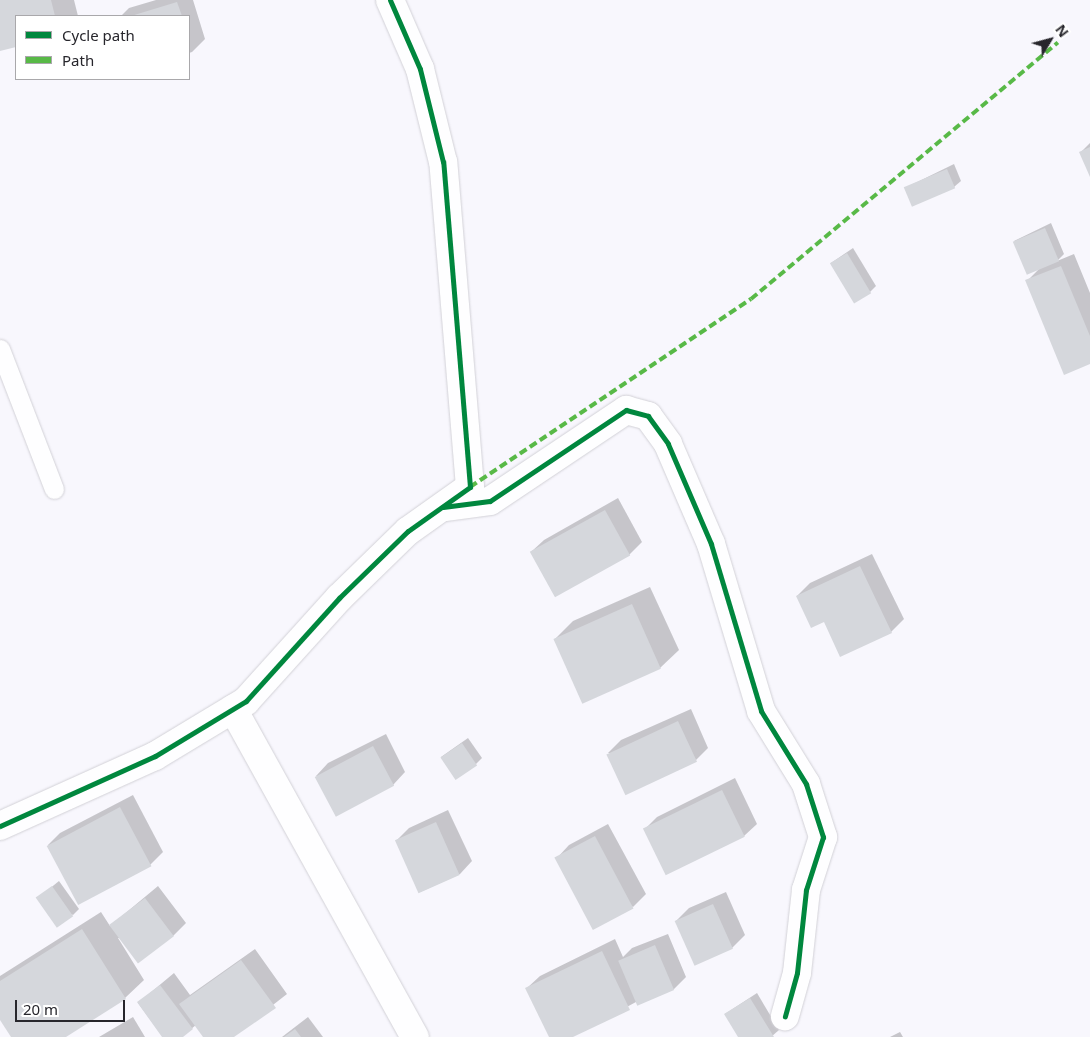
<!DOCTYPE html>
<style>
body{margin:0}
#map{position:relative;width:1090px;height:1037px;overflow:hidden;background:#f8f7fd;font-family:"Noto Sans",sans-serif}
div>[style]{position:absolute}
.shadow>*{inset:0;background:#0003}
.building>*{inset:0;background:#d5d7dc;transform-origin:0 0}
.roads{filter:drop-shadow(0 0 1px #d2d1d7) drop-shadow(0 0 1px #d2d1d7)}
.service>*{height:19px;margin:-9.5px;padding:0 9.5px;transform-origin:9.5px;border-radius:9.5px;background:#fefeff}
.minor>*{height:28px;margin:-14px;padding:0 14px;transform-origin:14px;border-radius:14px;background:#fefeff}
.quiet>*{height:4px;margin-top:-2px;transform-origin:0;background:repeating-linear-gradient(90deg,#58b947 0 8px,transparent 0 12px)}
.cycleway>*{height:5px;margin:-2.5px;padding:0 2.5px;transform-origin:2.5px;border-radius:2.5px;background:#00873e}
span{translate:-50% -50%;white-space:nowrap;text-align:center;line-height:1.15;-webkit-text-stroke:4px #fff;paint-order:stroke}
.legend{position:absolute;left:15px;top:15px;width:175px;height:65px;box-sizing:border-box;background:#fff;border:1px solid #a9a8ab;margin:0;padding:6px 9px;list-style:none;font-size:15px;color:#27262c}
.legend li{display:flex;align-items:center;gap:10px;height:25px}
.legend b{width:25px;border:1px solid #a9a8ab}
.north{position:absolute;left:1025px;top:15px;width:50px;height:50px;-webkit-text-stroke:4px #fff;paint-order:stroke;rotate:53deg;font-size:14px;font-weight:700;line-height:20px;text-align:center;color:#27262c}
.north::after{content:'';display:block;margin:auto;width:18px;height:22px;background:#27262c;clip-path:polygon(50% 0,100% 100%,50% 72%,0 100%)}
.scale{position:absolute;left:15px;top:1000px;width:110px;height:22px;box-sizing:border-box;border:2px solid #27262c;border-top:0;padding-left:6px;font-size:15px;line-height:18px;white-space:nowrap;color:#27262c;-webkit-text-stroke:4px #fff;paint-order:stroke}
</style>
<div id="map">
<div class="shadow">
<div style="clip-path:polygon(0 0,74px 0,78px 16px,16px 16px,16px 46px,0 49px)"></div>
<div style="clip-path:polygon(156px 0,193px 0,205px 39px,192px 52px,189px 53px,189px 16px,121px 16px,129px 8px)"></div>
<div style="clip-path:polygon(1090px 143px,1090px 174px,1081px 152px)"></div>
<div style="clip-path:polygon(954px 164px,961px 181px,954px 187px,905px 188px)"></div>
<div style="clip-path:polygon(1051px 223px,1064px 254px,1057px 261px,1074px 254px,1090px 293px,1090px 363px,1027px 281px,1040px 268px,1014px 241px)"></div>
<div style="clip-path:polygon(853px 248px,876px 286px,870px 292px,831px 263px)"></div>
<div style="clip-path:polygon(618px 498px,642px 542px,629px 555px,555px 596px,531px 552px,544px 540px)"></div>
<div style="clip-path:polygon(872px 554px,904px 619px,891px 632px,824px 621px,797px 596px,810px 583px)"></div>
<div style="clip-path:polygon(650px 587px,679px 650px,660px 668px,554px 640px,573px 621px)"></div>
<div style="clip-path:polygon(691px 709px,708px 748px,696px 760px,608px 753px,621px 740px)"></div>
<div style="clip-path:polygon(386px 734px,405px 772px,393px 785px,316px 776px,328px 763px)"></div>
<div style="clip-path:polygon(468px 738px,482px 758px,476px 764px,441px 757px)"></div>
<div style="clip-path:polygon(735px 778px,757px 824px,744px 836px,644px 830px,657px 817px)"></div>
<div style="clip-path:polygon(133px 795px,163px 852px,150px 865px,78px 902px,48px 845px,60px 833px)"></div>
<div style="clip-path:polygon(448px 810px,472px 861px,460px 874px,420px 892px,397px 840px,409px 828px)"></div>
<div style="clip-path:polygon(608px 824px,646px 894px,633px 907px,557px 858px,569px 845px)"></div>
<div style="clip-path:polygon(59px 881px,79px 909px,73px 915px,38px 898px)"></div>
<div style="clip-path:polygon(158px 886px,186px 923px,173px 936px,118px 938px,144px 980px,125px 998px,64px 1037px,13px 1037px,0 1017px,0 976px,101px 912px,110px 926px)"></div>
<div style="clip-path:polygon(726px 892px,745px 935px,732px 948px,676px 921px,689px 908px)"></div>
<div style="clip-path:polygon(668px 934px,686px 977px,674px 989px,636px 1002px,571px 1037px,550px 1037px,527px 988px,540px 976px,615px 939px,623px 957px,632px 948px)"></div>
<div style="clip-path:polygon(255px 949px,287px 994px,232px 1037px,204px 1037px,196px 1025px,181px 1037px,163px 1037px,138px 1003px,174px 973px,190px 995px)"></div>
<div style="clip-path:polygon(757px 993px,779px 1030px,771px 1037px,739px 1037px,725px 1014px)"></div>
<div style="clip-path:polygon(133px 1017px,145px 1037px,99px 1037px)"></div>
<div style="clip-path:polygon(308px 1017px,323px 1037px,282px 1037px)"></div>
<div style="clip-path:polygon(900px 1032px,903px 1037px,890px 1037px)"></div>
</div>
<div class="building">
<div style="clip-path:polygon(0 0,51px 0,55px 16px,16px 16px,16px 47px,0 51px)"></div>
<div style="clip-path:polygon(177px 2px,182px 16px,131px 16px)"></div>
<div style="clip-path:polygon(1090px 147px,1090px 177px,1079px 152px)"></div>
<div style="left:947px;top:169px;width:21px;height:47px;rotate:67deg"></div>
<div style="left:1045px;top:228px;width:36px;height:35px;rotate:67deg"></div>
<div style="left:847px;top:253px;width:47px;height:20px;rotate:59deg"></div>
<div style="clip-path:polygon(1061px 266px,1090px 336px,1090px 364px,1064px 375px,1025px 280px)"></div>
<div style="left:605px;top:510px;width:52px;height:86px;rotate:61deg"></div>
<div style="clip-path:polygon(860px 566px,892px 633px,840px 657px,824px 622px,811px 628px,796px 596px)"></div>
<div style="left:632px;top:604px;width:71px;height:86px;rotate:66deg"></div>
<div style="left:678px;top:721px;width:45px;height:79px;rotate:65deg"></div>
<div style="left:462px;top:743px;width:27px;height:26px;rotate:56deg"></div>
<div style="left:373px;top:746px;width:45px;height:66px;rotate:62deg"></div>
<div style="left:722px;top:790px;width:52px;height:88px;rotate:64deg"></div>
<div style="left:120px;top:807px;width:67px;height:83px;rotate:62deg"></div>
<div style="left:436px;top:822px;width:58px;height:45px;rotate:66deg"></div>
<div style="left:595px;top:836px;width:82px;height:46px;rotate:62deg"></div>
<div style="left:52px;top:886px;width:37px;height:20px;rotate:55deg"></div>
<div style="left:145px;top:898px;width:48px;height:45px;rotate:53deg"></div>
<div style="left:713px;top:904px;width:49px;height:42px;rotate:66deg"></div>
<div style="clip-path:polygon(82px 929px,126px 999px,66px 1037px,11px 1037px,0 1020px,0 981px)"></div>
<div style="left:655px;top:945px;width:49px;height:40px;rotate:67deg"></div>
<div style="clip-path:polygon(602px 951px,630px 1010px,573px 1037px,549px 1037px,525px 988px)"></div>
<div style="clip-path:polygon(241px 960px,276px 1008px,234px 1037px,203px 1037px,179px 1004px)"></div>
<div style="clip-path:polygon(160px 985px,193px 1029px,183px 1037px,162px 1037px,137px 1002px)"></div>
<div style="clip-path:polygon(750px 998px,774px 1037px,738px 1037px,724px 1014px)"></div>
<div style="clip-path:polygon(295px 1029px,301px 1037px,284px 1037px)"></div>
</div>
<div class="roads">
<div class="service">
<div style="left:0;top:349px;width:150px;rotate:68.9deg"></div>
</div>
<div class="minor">
<div style="left:445px;top:507px;width:45px;rotate:-7.6deg"></div>
<div style="left:490px;top:501px;width:164px;rotate:-33.8deg"></div>
<div style="left:626px;top:410px;width:23px;rotate:15deg"></div>
<div style="left:648px;top:416px;width:34px;rotate:54deg"></div>
<div style="left:668px;top:444px;width:109px;rotate:66.7deg"></div>
<div style="left:711px;top:544px;width:174px;rotate:73.3deg"></div>
<div style="left:761px;top:711px;width:86px;rotate:58.3deg"></div>
<div style="left:806px;top:784px;width:56px;rotate:72.2deg"></div>
<div style="left:823px;top:837px;width:56px;rotate:107.8deg"></div>
<div style="left:806px;top:890px;width:83px;rotate:96.2deg"></div>
<div style="left:797px;top:973px;width:45px;rotate:105.6deg"></div>
<div style="left:233px;top:709px;width:375px;rotate:61deg"></div>
<div style="left:0;top:826px;width:170px;rotate:-24.3deg"></div>
<div style="left:155px;top:756px;width:106px;rotate:-31.1deg"></div>
<div style="left:246px;top:701px;width:139px;rotate:-47.9deg"></div>
<div style="left:339px;top:598px;width:96px;rotate:-44.2deg"></div>
<div style="left:408px;top:531px;width:76px;rotate:-35.4deg"></div>
<div style="left:470px;top:487px;width:326px;rotate:-94.7deg"></div>
<div style="left:443px;top:162px;width:96px;rotate:-103.9deg"></div>
<div style="left:420px;top:69px;width:75px;rotate:-113.5deg"></div>
</div>
</div>
<div class="quiet">
<div style="left:470px;top:487px;width:338px;rotate:-33.8deg"></div>
<div style="left:751px;top:299px;width:400px;rotate:-39.9deg"></div>
</div>
<div class="cycleway">
<div style="left:443px;top:507px;width:47px;rotate:-7.3deg"></div>
<div style="left:490px;top:501px;width:164px;rotate:-33.8deg"></div>
<div style="left:626px;top:410px;width:23px;rotate:15deg"></div>
<div style="left:648px;top:416px;width:34px;rotate:54deg"></div>
<div style="left:668px;top:444px;width:109px;rotate:66.7deg"></div>
<div style="left:711px;top:544px;width:174px;rotate:73.3deg"></div>
<div style="left:761px;top:711px;width:86px;rotate:58.3deg"></div>
<div style="left:806px;top:784px;width:56px;rotate:72.2deg"></div>
<div style="left:823px;top:837px;width:56px;rotate:107.8deg"></div>
<div style="left:806px;top:890px;width:83px;rotate:96.2deg"></div>
<div style="left:797px;top:973px;width:45px;rotate:105.6deg"></div>
<div style="left:0;top:826px;width:170px;rotate:-24.3deg"></div>
<div style="left:155px;top:756px;width:106px;rotate:-31.1deg"></div>
<div style="left:246px;top:701px;width:139px;rotate:-47.9deg"></div>
<div style="left:339px;top:598px;width:96px;rotate:-44.2deg"></div>
<div style="left:408px;top:531px;width:76px;rotate:-35.4deg"></div>
<div style="left:470px;top:487px;width:326px;rotate:-94.7deg"></div>
<div style="left:443px;top:162px;width:96px;rotate:-103.9deg"></div>
<div style="left:420px;top:69px;width:75px;rotate:-113.5deg"></div>
</div>
<ul class="legend">
<li><b style="height:6px;background:#00873e"></b>Cycle path</li>
<li><b style="height:6px;background:#58b947"></b>Path</li>
</ul>
<div class="north">N</div>
<div class="scale">20 m</div>
</div>
